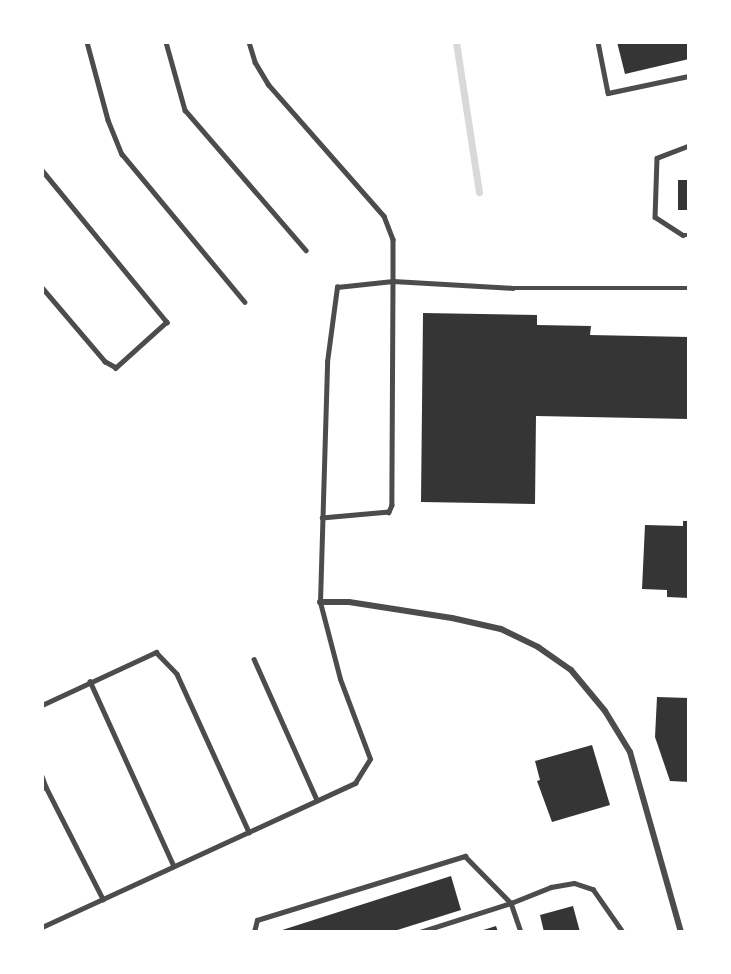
<!DOCTYPE html>
<style>
body{margin:0}
#map{position:relative;width:731px;height:974px;overflow:hidden;background:#fff;font-family:"Space Grotesk",sans-serif}
div>[style]{position:absolute}
.stream>*{height:7px;margin:-3.5px;padding:0 3.5px;transform-origin:3.5px;border-radius:3.5px;background:#d9d9d9}
.building>*{inset:0;background:#353535;transform-origin:0 0}
.service>*{height:4.5px;margin:-2.25px;padding:0 2.25px;transform-origin:2.25px;border-radius:2.25px;background:#4c4c4c}
.minor>*{height:6px;margin:-3px;padding:0 3px;transform-origin:3px;border-radius:3px;background:#4c4c4c}
span{translate:-50% -50%;white-space:nowrap;text-align:center;line-height:1.15;-webkit-text-stroke:5px #fff;paint-order:stroke}
.frame{position:absolute;inset:0;border:44px solid #fff;pointer-events:none}
</style>
<div id="map">
<div class="stream">
<div style="left:456px;top:42px;width:152px;rotate:81.3deg"></div>
</div>
<div class="building">
<div style="clip-path:polygon(617px 42px,689px 42px,689px 59px,625px 74px)"></div>
<div style="left:678px;top:180px;width:11px;height:30px"></div>
<div style="clip-path:polygon(423px 313px,537px 315px,537px 325px,591px 326px,590px 335px,689px 337px,689px 419px,536px 416px,535px 504px,421px 502px)"></div>
<div style="clip-path:polygon(683px 521px,689px 521px,689px 598px,667px 597px,667px 590px,642px 589px,645px 525px,683px 526px)"></div>
<div style="clip-path:polygon(657px 697px,689px 698px,689px 782px,670px 781px,655px 737px)"></div>
<div style="clip-path:polygon(592px 745px,610px 805px,552px 822px,537px 781px,540px 780px,535px 761px)"></div>
<div style="clip-path:polygon(451px 876px,461px 910px,391px 932px,276px 932px)"></div>
<div style="clip-path:polygon(573px 906px,580px 932px,544px 932px,540px 915px)"></div>
<div style="clip-path:polygon(496px 926px,498px 932px,477px 932px)"></div>
</div>
<div class="service">
<div style="left:87px;top:42px;width:81px;rotate:74.9deg"></div>
<div style="left:108px;top:120px;width:37px;rotate:68deg"></div>
<div style="left:122px;top:154px;width:192px;rotate:50.3deg"></div>
<div style="left:166px;top:42px;width:71px;rotate:74.4deg"></div>
<div style="left:185px;top:110px;width:185px;rotate:49.2deg"></div>
<div style="left:249px;top:42px;width:21px;rotate:73deg"></div>
<div style="left:255px;top:62px;width:26px;rotate:59deg"></div>
<div style="left:268px;top:84px;width:176px;rotate:48.7deg"></div>
<div style="left:384px;top:216px;width:25px;rotate:69deg"></div>
<div style="left:393px;top:239px;width:42px;rotate:90deg"></div>
<div style="left:393px;top:281px;width:120px;rotate:3.3deg"></div>
<div style="left:513px;top:288px;width:176px"></div>
<div style="left:598px;top:42px;width:52px;rotate:78.9deg"></div>
<div style="left:608px;top:93px;width:83px;rotate:-11.9deg"></div>
<div style="left:689px;top:146px;width:34px;rotate:159deg"></div>
<div style="left:657px;top:158px;width:59px;rotate:91.9deg"></div>
<div style="left:655px;top:217px;width:33px;rotate:33deg"></div>
<div style="left:683px;top:235px;width:6px"></div>
<div style="left:42px;top:170px;width:197px;rotate:50.6deg"></div>
<div style="left:167px;top:322px;width:69px;rotate:138deg"></div>
<div style="left:116px;top:368px;width:13px;rotate:-151deg"></div>
<div style="left:105px;top:362px;width:97px;rotate:-130.4deg"></div>
<div style="left:254px;top:659px;width:154px;rotate:65.9deg"></div>
<div style="left:90px;top:681px;width:203px;rotate:65.6deg"></div>
<div style="left:42px;top:705px;width:126px;rotate:-24.9deg"></div>
<div style="left:156px;top:652px;width:30px;rotate:46deg"></div>
<div style="left:177px;top:674px;width:174px;rotate:65.5deg"></div>
<div style="left:42px;top:776px;width:12px;rotate:70deg"></div>
<div style="left:46px;top:787px;width:4px;rotate:153deg"></div>
<div style="left:46px;top:787px;width:126px;rotate:63deg"></div>
<div style="left:42px;top:927px;width:345px;rotate:-24.7deg"></div>
<div style="left:355px;top:783px;width:28px;rotate:-58deg"></div>
<div style="left:370px;top:759px;width:85px;rotate:-110.6deg"></div>
<div style="left:340px;top:679px;width:80px;rotate:-104.6deg"></div>
<div style="left:320px;top:602px;width:240px;rotate:-88.3deg"></div>
<div style="left:327px;top:362px;width:76px;rotate:-82.4deg"></div>
<div style="left:337px;top:287px;width:56px;rotate:-6.1deg"></div>
<div style="left:393px;top:281px;width:224px;rotate:90.3deg"></div>
<div style="left:392px;top:505px;width:8px;rotate:113deg"></div>
<div style="left:389px;top:512px;width:67px;rotate:174.9deg"></div>
<div style="left:254px;top:932px;width:12px;rotate:-76deg"></div>
<div style="left:257px;top:920px;width:218px;rotate:-17.1deg"></div>
<div style="left:465px;top:856px;width:66px;rotate:45.6deg"></div>
<div style="left:511px;top:903px;width:31px;rotate:71deg"></div>
<div style="left:420px;top:932px;width:96px;rotate:-17.7deg"></div>
<div style="left:511px;top:903px;width:43px;rotate:-21.8deg"></div>
<div style="left:551px;top:887px;width:23px;rotate:-10deg"></div>
<div style="left:574px;top:883px;width:20px;rotate:18deg"></div>
<div style="left:593px;top:889px;width:52px;rotate:55.1deg"></div>
</div>
<div class="minor">
<div style="left:320px;top:602px;width:29px"></div>
<div style="left:349px;top:602px;width:104px;rotate:8.8deg"></div>
<div style="left:452px;top:618px;width:50px;rotate:12.7deg"></div>
<div style="left:501px;top:629px;width:41px;rotate:25.9deg"></div>
<div style="left:538px;top:647px;width:40px;rotate:34.9deg"></div>
<div style="left:571px;top:670px;width:53px;rotate:50.3deg"></div>
<div style="left:605px;top:711px;width:48px;rotate:58.6deg"></div>
<div style="left:630px;top:752px;width:187px;rotate:74.2deg"></div>
</div>
<div class="frame"></div>
</div>
